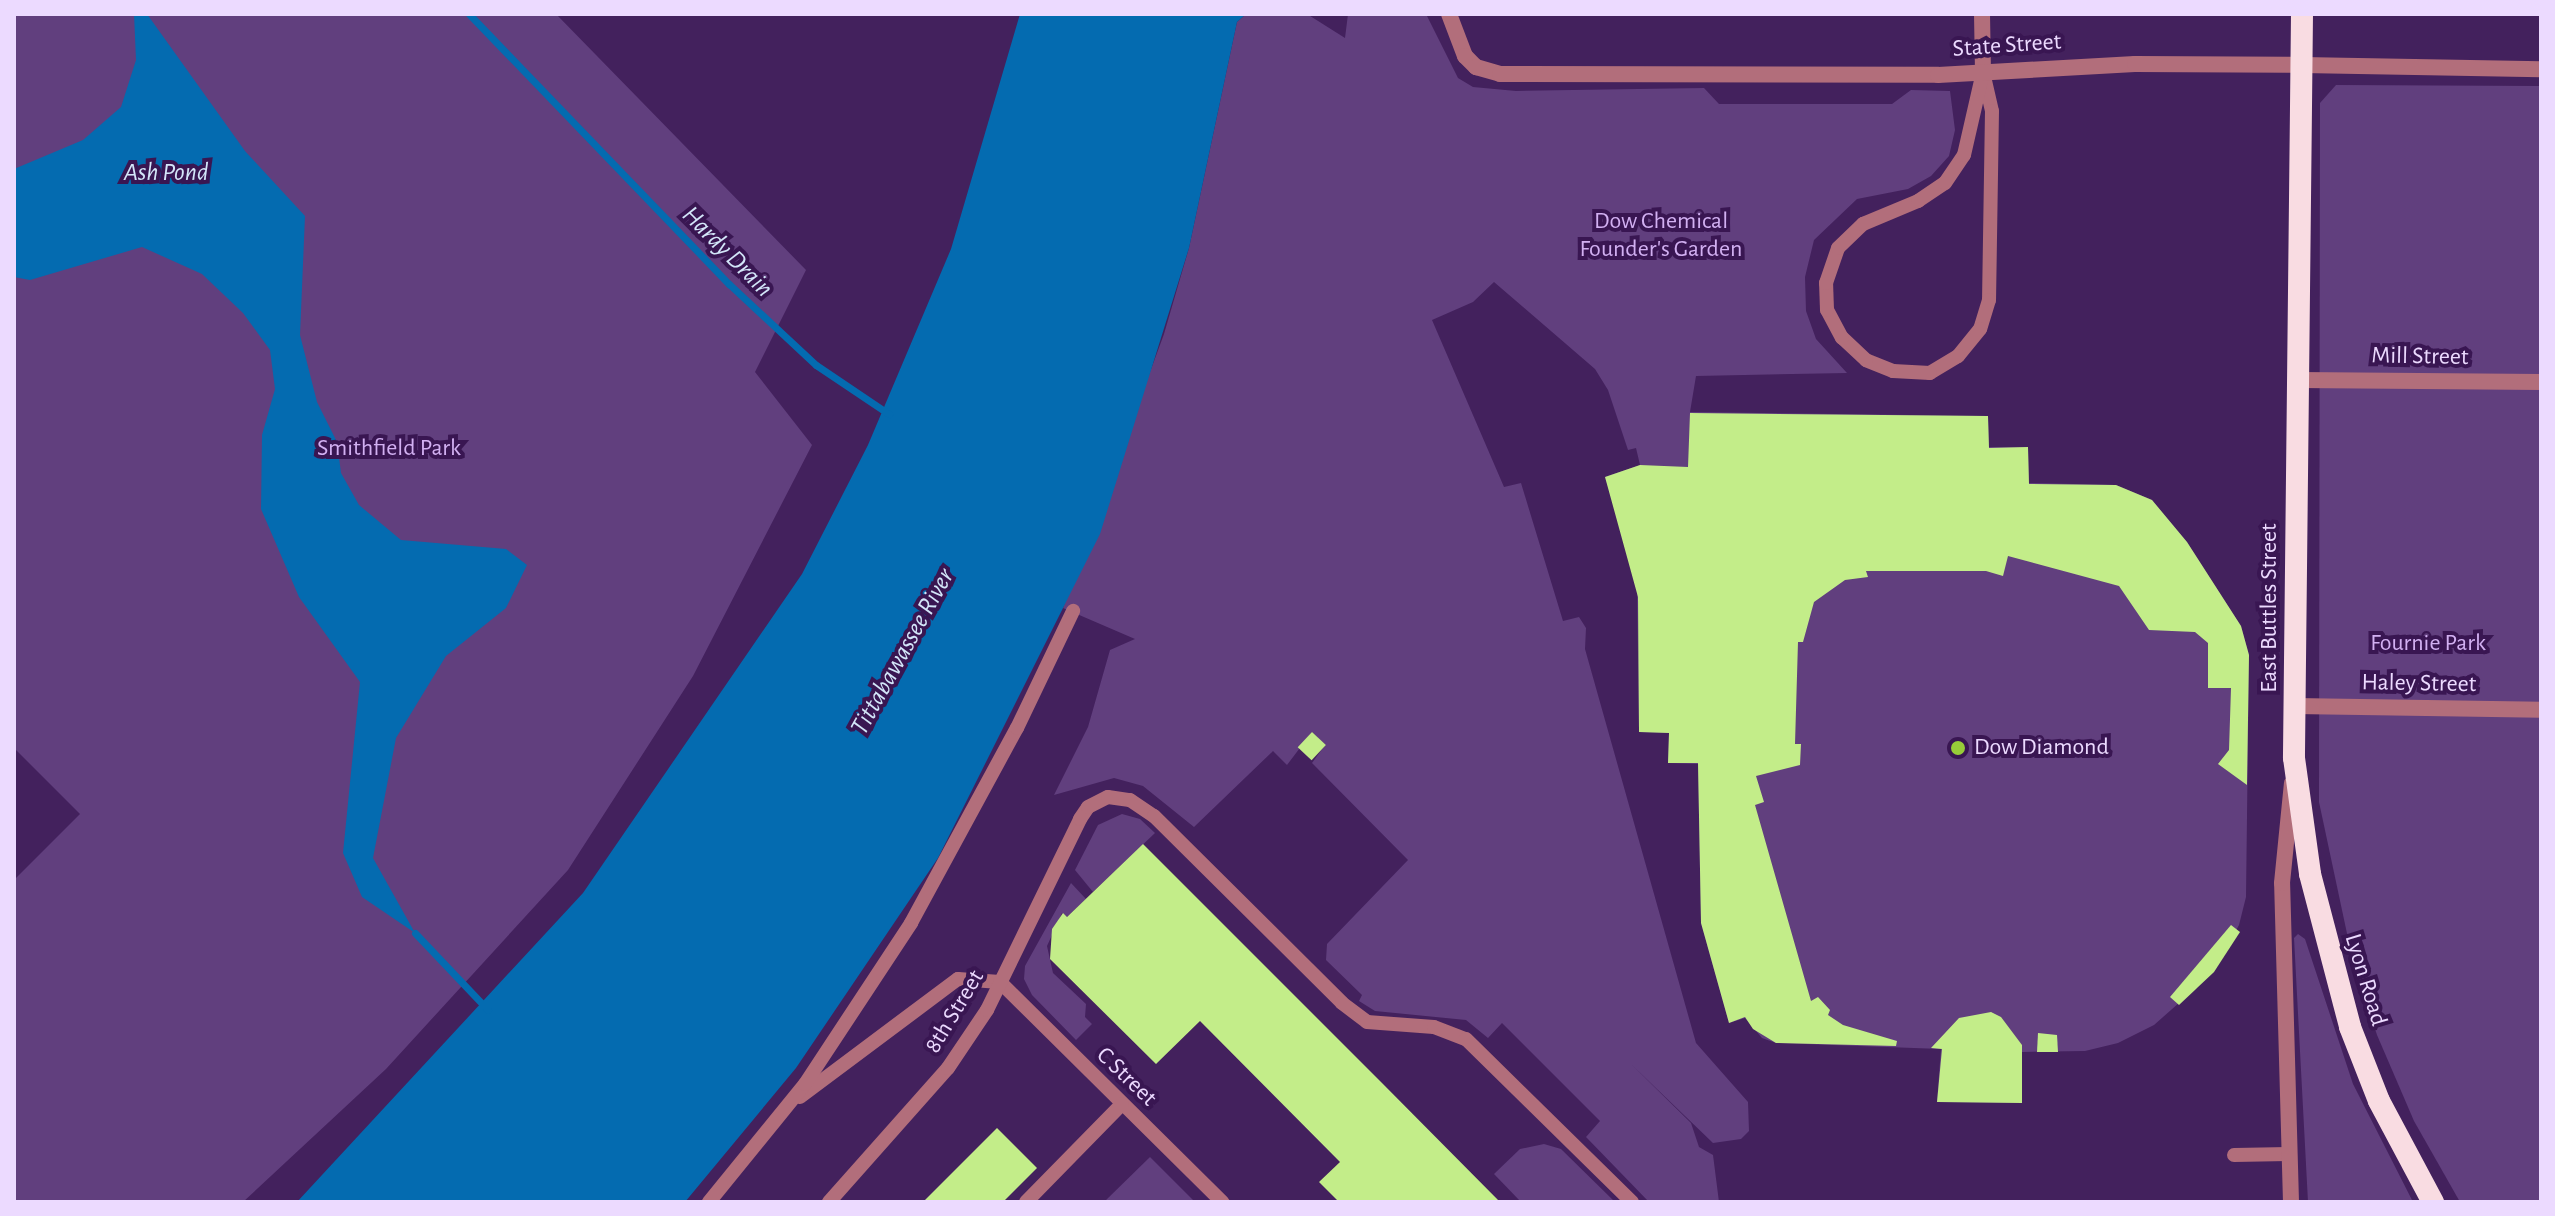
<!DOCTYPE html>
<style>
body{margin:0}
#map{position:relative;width:2555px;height:1216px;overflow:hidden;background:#43215d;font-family:"Alegreya Sans",sans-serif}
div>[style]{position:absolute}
.green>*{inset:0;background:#613f7e}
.water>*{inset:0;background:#046bb0}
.stream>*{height:7px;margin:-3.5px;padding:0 3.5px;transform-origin:3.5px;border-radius:3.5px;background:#046bb0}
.building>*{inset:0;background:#c3ed89;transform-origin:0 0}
.service>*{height:14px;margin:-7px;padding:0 7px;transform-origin:7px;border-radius:7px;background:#b26e7b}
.minor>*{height:16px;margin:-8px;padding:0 8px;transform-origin:8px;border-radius:8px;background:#b26e7b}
.tertiary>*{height:16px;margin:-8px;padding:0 8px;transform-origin:8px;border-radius:8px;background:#b26e7b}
.trunk>*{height:22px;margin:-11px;padding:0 11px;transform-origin:11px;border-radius:11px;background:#f9dce2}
.dots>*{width:22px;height:22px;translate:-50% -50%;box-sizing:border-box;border:4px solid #391652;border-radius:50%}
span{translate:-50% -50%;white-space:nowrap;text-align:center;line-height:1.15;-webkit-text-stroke:8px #391652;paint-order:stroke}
.street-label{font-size:24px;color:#ecdaff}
.park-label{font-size:24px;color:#d2b0f2}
.poi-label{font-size:24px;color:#ecdaff}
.left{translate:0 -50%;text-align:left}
.water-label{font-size:26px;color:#d3e6f9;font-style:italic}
.frame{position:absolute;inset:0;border:16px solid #ecdaff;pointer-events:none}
</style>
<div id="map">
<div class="green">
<div style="clip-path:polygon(14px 14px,556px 14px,806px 270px,755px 372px,812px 445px,693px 676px,568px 870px,386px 1069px,243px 1202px,14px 1202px,14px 880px,80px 814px,14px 748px)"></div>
<div style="clip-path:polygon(1246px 14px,1307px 14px,1345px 38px,1348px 14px,1426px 14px,1458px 78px,1473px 87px,1516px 91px,1704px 88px,1719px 104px,1892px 104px,1911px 90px,1950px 91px,1955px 130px,1949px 156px,1931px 176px,1908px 189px,1857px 199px,1814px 240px,1805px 277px,1806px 311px,1816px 339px,1847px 373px,1696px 376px,1690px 412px,1988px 416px,1989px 447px,2028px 447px,2029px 483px,2116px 485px,2152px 500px,2187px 542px,2241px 626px,2249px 655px,2246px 897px,2239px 925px,2214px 972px,2154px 1025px,2118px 1043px,2085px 1051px,2022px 1052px,2022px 1103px,1937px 1102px,1941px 1049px,1776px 1043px,1762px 1038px,1745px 1018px,1729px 1023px,1701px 923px,1698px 764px,1668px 763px,1669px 733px,1639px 732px,1637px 581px,1605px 477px,1640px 465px,1636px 448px,1628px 450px,1608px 390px,1595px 369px,1494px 282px,1473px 302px,1432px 320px,1504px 487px,1521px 483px,1563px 621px,1579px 617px,1586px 628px,1585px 649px,1696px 1043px,1748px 1102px,1749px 1131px,1741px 1139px,1713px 1143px,1631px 1064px,1691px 1123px,1699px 1147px,1713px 1155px,1719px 1202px,1649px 1202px,1586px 1137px,1600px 1121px,1502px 1023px,1488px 1038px,1466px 1020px,1375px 1011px,1359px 1001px,1362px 995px,1326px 960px,1327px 944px,1408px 860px,1312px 763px,1325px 745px,1312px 732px,1287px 765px,1273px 751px,1194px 827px,1143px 786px,1114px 778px,1054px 795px,1088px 727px,1110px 650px,1135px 639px,1063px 608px,1164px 334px,1189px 248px,1237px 22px)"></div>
<div style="clip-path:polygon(2336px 85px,2541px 86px,2541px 1202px,2460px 1202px,2414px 1121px,2377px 1035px,2352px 957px,2319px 802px,2320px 103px)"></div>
<div style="clip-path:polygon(1122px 814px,1140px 819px,1155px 833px,1093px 892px,1075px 870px,1098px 825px)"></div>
<div style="clip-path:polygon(1071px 883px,1086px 899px,1067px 917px,1062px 913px,1047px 946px,1053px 973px,1086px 1004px,1085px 1017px,1092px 1024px,1076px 1040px,1032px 995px,1024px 979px,1025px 966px)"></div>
<div style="clip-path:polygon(2298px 934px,2305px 939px,2353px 1084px,2413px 1202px,2308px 1202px,2294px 938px)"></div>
<div style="clip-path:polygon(1544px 1144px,1561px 1149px,1615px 1202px,1521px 1202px,1494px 1174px,1520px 1149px)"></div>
<div style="clip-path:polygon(1150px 1157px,1195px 1202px,1104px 1202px)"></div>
</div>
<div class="water">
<div style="clip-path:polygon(134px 14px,147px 14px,245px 151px,305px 216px,300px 335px,317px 402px,337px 442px,341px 473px,359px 505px,401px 540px,506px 549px,527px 565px,506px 608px,446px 656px,396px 738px,373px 858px,415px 933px,362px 897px,343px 853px,360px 682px,299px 597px,261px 509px,262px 435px,275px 389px,270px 350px,243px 313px,202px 274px,142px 247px,30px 280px,14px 277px,14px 169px,83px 140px,121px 107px,136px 60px)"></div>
<div style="clip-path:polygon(1020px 14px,1246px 14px,1237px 22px,1189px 248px,1100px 534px,938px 858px,796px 1068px,685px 1202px,297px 1202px,583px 893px,802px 574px,868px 445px,951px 249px)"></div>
</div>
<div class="stream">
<div style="left:469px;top:14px;width:375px;rotate:46.1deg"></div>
<div style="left:729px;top:284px;width:119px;rotate:43deg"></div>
<div style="left:816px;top:365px;width:88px;rotate:33.9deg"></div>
<div style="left:415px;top:933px;width:106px;rotate:46.5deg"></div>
</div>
<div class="building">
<div style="clip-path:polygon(1690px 413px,1988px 416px,1989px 448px,2028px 447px,2029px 484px,2116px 485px,2152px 500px,2187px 542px,2241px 626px,2249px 655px,2247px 785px,2218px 764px,2229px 750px,2231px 688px,2208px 688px,2208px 643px,2195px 632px,2149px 630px,2119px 586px,2008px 556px,2003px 576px,1986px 571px,1866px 571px,1868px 577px,1845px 580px,1814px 602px,1803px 642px,1798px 642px,1795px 744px,1801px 744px,1800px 765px,1756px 776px,1764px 802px,1755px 805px,1811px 1001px,1818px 997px,1830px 1010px,1828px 1015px,1843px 1025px,1897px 1041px,1896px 1046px,1776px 1043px,1753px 1029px,1745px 1017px,1729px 1023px,1701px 923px,1698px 763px,1668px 763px,1669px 733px,1639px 732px,1638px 597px,1605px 477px,1640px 465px,1688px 467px)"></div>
<div style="left:1312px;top:732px;width:19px;height:21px;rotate:43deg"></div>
<div style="clip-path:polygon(1143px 844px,1383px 1084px,1500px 1202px,1339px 1202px,1319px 1182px,1340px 1162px,1200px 1021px,1156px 1064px,1050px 959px,1052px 929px,1063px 913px,1067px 917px)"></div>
<div style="clip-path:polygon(2231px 925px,2240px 932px,2214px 972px,2179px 1005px,2170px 997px)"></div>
<div style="clip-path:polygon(1991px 1012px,2001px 1017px,2022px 1045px,2022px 1103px,1937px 1102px,1942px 1049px,1931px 1048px,1959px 1018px)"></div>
<div style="clip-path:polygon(2038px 1033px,2057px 1035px,2058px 1052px,2037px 1052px)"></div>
<div style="clip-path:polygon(997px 1128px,1037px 1168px,1003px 1202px,923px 1202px)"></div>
</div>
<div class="service">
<div style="left:1983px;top:72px;width:40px;rotate:77deg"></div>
<div style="left:1992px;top:111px;width:189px;rotate:90.9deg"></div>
<div style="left:1989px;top:300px;width:30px;rotate:107deg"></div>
<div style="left:1980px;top:329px;width:35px;rotate:129deg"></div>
<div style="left:1958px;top:356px;width:33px;rotate:149deg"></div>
<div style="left:1930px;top:373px;width:37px;rotate:-177deg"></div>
<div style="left:1893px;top:371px;width:29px;rotate:-158deg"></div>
<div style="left:1866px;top:360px;width:33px;rotate:-137deg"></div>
<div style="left:1842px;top:338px;width:32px;rotate:-118deg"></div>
<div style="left:1827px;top:310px;width:27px;rotate:-92deg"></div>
<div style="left:1826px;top:283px;width:37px;rotate:-71deg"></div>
<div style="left:1838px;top:248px;width:35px;rotate:-44deg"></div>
<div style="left:1863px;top:224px;width:60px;rotate:-22.7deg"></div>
<div style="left:1918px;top:201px;width:32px;rotate:-34deg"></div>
<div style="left:1945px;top:183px;width:34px;rotate:-56deg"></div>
<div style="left:1964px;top:155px;width:85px;rotate:-77.1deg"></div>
<div style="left:800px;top:1097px;width:197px;rotate:-36.8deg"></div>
<div style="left:958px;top:979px;width:42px;rotate:4.1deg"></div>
<div style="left:1000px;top:982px;width:313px;rotate:44.7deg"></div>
<div style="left:2234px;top:1155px;width:55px;rotate:-1deg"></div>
<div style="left:709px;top:1202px;width:152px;rotate:-50.9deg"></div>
<div style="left:805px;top:1084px;width:193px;rotate:-56.6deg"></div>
<div style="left:911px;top:923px;width:222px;rotate:-61.5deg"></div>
<div style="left:1017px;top:728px;width:130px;rotate:-64.4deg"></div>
<div style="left:829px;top:1202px;width:179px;rotate:-48.4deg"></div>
<div style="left:948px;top:1068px;width:70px;rotate:-56.1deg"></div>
<div style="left:987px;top:1010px;width:212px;rotate:-64deg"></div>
<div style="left:1080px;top:819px;width:14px;rotate:-56deg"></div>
<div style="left:1088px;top:807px;width:22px;rotate:-27deg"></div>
<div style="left:1108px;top:797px;width:22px;rotate:8deg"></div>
<div style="left:1130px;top:800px;width:29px;rotate:34deg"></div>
<div style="left:1154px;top:816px;width:265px;rotate:44.8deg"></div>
<div style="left:1342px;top:1003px;width:31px;rotate:37deg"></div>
<div style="left:1367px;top:1022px;width:67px;rotate:4.3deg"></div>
<div style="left:1434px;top:1027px;width:34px;rotate:21deg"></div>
<div style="left:1466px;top:1039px;width:233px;rotate:44.5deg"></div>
<div style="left:1026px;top:1202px;width:137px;rotate:-45.6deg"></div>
</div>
<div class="minor">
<div style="left:1982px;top:14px;width:58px;rotate:89deg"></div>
<div style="left:2302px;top:65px;width:239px;rotate:1deg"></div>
<div style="left:2298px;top:380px;width:243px;rotate:0.5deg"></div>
<div style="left:2295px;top:706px;width:246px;rotate:0.9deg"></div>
<div style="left:2291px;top:1202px;width:319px;rotate:-91.6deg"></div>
<div style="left:2282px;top:883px;width:100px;rotate:-84.3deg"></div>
</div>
<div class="tertiary">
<div style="left:1449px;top:14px;width:45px;rotate:69.1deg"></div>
<div style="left:1465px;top:56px;width:16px;rotate:45deg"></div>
<div style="left:1476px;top:67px;width:25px;rotate:16deg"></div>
<div style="left:1500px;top:74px;width:438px;rotate:0.1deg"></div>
<div style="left:1938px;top:75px;width:197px;rotate:-3.2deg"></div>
<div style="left:2135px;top:64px;width:167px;rotate:0.3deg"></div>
</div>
<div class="trunk">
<div style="left:2302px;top:14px;width:744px;rotate:90.62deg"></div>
<div style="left:2294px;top:758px;width:117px;rotate:82.1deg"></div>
<div style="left:2310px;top:874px;width:158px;rotate:75.3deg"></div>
<div style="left:2350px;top:1027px;width:79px;rotate:68.6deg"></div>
<div style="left:2379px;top:1101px;width:115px;rotate:61.9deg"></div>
</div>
<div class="dots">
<div style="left:1958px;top:748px;background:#97cc39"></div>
</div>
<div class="street-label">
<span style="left:2007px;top:46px;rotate:-4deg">State Street</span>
<span style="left:2420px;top:357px;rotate:1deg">Mill Street</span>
<span style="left:2270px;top:608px;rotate:-90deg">East Buttles Street</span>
<span style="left:2419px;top:684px;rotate:1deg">Haley Street</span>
<span style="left:2365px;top:980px;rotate:73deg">Lyon Road</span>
<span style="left:955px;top:1012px;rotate:-59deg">8th Street</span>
<span style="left:1126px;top:1077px;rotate:44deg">C Street</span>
</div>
<div class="park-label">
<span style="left:1661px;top:236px">Dow Chemical<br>Founder's Garden</span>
<span style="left:389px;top:449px">Smithfield Park</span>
<span style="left:2428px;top:644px">Fournie Park</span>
</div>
<div class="poi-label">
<span class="left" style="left:1974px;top:748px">Dow Diamond</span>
</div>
<div class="water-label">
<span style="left:166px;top:173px">Ash Pond</span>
<span style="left:727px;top:252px;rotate:45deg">Hardy Drain</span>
<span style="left:903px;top:652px;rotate:-61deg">Tittabawassee River</span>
</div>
<div class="frame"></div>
</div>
